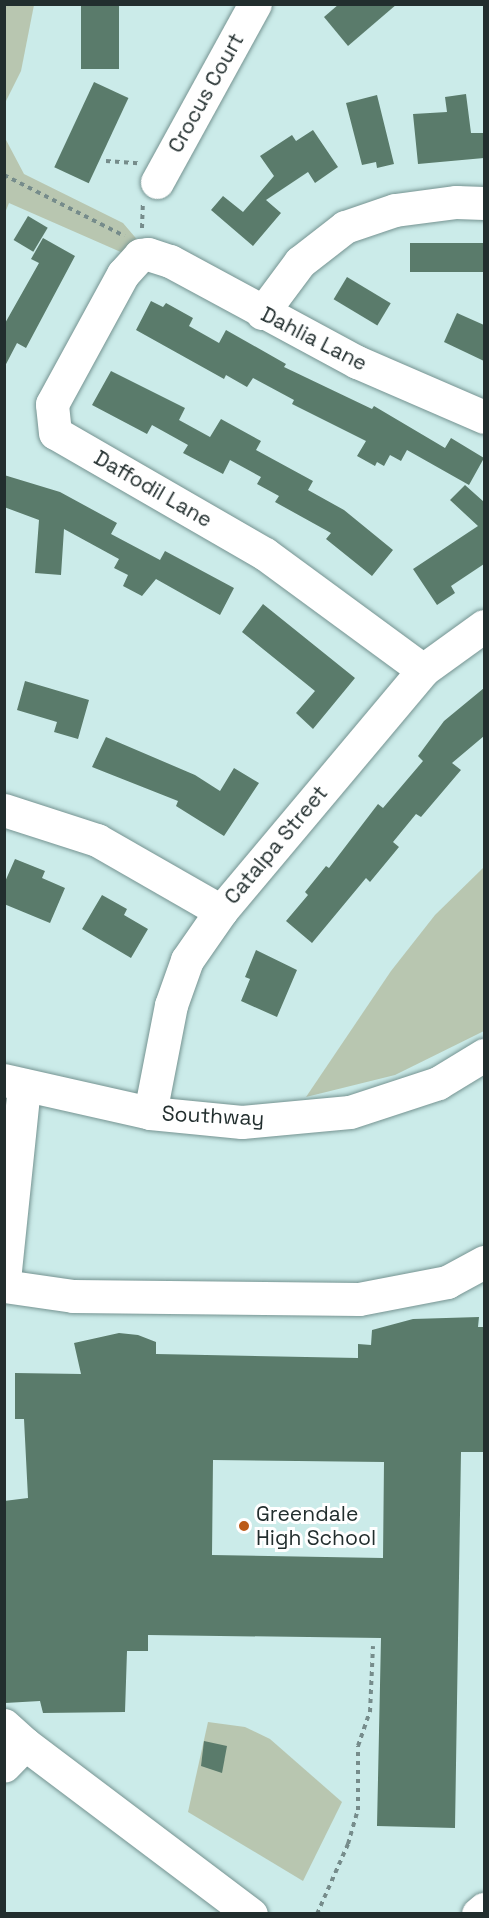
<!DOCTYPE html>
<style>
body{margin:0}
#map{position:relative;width:489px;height:1918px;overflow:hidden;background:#cbebe9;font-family:"Space Grotesk",sans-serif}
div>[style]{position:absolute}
.green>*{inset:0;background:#b8c6b0}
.building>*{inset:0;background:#5a7b6b;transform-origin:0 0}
.path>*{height:4px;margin-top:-2px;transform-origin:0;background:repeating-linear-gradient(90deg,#768c8b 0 4.5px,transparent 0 9px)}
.roads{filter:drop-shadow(0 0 2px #759391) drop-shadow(0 0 2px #759391)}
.minor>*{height:33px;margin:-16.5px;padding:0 16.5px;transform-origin:16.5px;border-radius:16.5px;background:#fff}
.dots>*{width:16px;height:16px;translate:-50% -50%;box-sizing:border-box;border:3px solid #fff;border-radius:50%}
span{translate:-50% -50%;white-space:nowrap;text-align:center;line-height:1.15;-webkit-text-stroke:6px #fff;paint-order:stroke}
.street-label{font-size:21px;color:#222e2e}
.poi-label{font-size:21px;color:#222e2e}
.left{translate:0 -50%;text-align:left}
.frame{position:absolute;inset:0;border:6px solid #222e2e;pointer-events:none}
</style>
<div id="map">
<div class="green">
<div style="clip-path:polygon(5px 4px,34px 5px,21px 71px,5px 103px)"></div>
<div style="clip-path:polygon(5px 138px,24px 174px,123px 223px,140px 243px,123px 253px,9px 203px,5px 213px)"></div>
<div style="clip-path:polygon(484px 867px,484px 1031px,395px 1075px,306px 1097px,391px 971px,435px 915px)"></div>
<div style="clip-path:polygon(208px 1722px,245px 1727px,270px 1739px,342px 1802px,303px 1881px,188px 1812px)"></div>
</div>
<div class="building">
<div style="left:81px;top:4px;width:38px;height:65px"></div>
<div style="clip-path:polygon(339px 4px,397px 4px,348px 46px,324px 17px)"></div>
<div style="left:94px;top:82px;width:38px;height:94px;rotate:25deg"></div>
<div style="clip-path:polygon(466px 94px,471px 133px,484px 133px,484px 158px,418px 164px,413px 114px,447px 112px,445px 97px)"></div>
<div style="clip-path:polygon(377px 95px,394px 164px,377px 168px,376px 162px,362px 165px,346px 103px)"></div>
<div style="clip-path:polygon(313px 130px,338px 167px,315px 183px,308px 172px,266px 200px,281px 213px,253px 246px,211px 210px,223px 196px,243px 212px,274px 176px,260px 156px,292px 135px,296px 141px)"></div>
<div style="left:28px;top:216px;width:23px;height:28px;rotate:31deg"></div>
<div style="clip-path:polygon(43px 238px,75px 256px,26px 348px,17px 343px,4px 368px,4px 325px,39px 263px,31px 259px)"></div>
<div style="left:484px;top:243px;width:29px;height:74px;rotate:90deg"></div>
<div style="left:347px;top:277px;width:51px;height:26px;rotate:31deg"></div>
<div style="clip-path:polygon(151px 301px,163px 307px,166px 303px,193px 318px,189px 326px,219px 343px,226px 330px,286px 364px,284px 367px,372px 409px,374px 406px,445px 448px,451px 438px,484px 458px,469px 485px,407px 450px,401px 461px,390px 455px,384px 466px,377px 462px,375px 466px,357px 456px,366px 441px,292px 404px,294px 400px,253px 378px,247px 387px,226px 375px,224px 379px,136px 330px)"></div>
<div style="clip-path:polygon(457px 313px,484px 325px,484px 361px,444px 342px)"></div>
<div style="clip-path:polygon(111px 371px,185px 408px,179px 420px,210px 437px,221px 419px,261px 441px,256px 450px,313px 481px,308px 490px,344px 510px,393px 550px,372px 576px,326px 539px,331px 533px,275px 502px,279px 496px,257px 484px,261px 477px,230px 460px,223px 474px,183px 453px,188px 445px,152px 425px,147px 434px,92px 405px)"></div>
<div style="clip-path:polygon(4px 475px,60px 492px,117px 523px,111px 534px,160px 560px,165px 551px,234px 588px,220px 615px,156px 579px,142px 596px,123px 586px,128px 575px,114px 568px,119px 559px,64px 529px,61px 575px,35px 573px,39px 520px,4px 507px)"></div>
<div style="clip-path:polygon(465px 485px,484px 502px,484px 564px,451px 586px,455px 593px,437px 605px,413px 569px,478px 526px,450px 500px)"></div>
<div style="clip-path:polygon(263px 604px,355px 678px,313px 729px,296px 713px,315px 691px,242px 632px)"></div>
<div style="clip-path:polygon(25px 681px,89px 700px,78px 739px,54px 732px,57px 722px,17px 710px)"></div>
<div style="clip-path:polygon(484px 688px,484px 736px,452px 763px,461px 770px,421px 817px,416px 814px,393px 842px,399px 847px,370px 882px,366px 878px,312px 943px,286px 921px,308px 895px,305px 892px,326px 866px,329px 868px,378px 804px,383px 808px,423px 761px,418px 756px,444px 721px)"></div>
<div style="clip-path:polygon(106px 737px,195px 775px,220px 791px,234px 768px,259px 783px,224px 836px,176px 806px,178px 801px,92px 767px)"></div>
<div style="clip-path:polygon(15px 859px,45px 871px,42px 878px,65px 888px,50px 923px,4px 904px,4px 884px)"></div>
<div style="clip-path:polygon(102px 895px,127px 909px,124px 915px,148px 929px,131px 958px,82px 929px)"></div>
<div style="clip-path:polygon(256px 950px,297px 970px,277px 1017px,241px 1001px,250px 979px,245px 977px)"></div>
<div style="clip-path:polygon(evenodd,479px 1317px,478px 1327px,484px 1327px,484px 1452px,461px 1452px,455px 1828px,377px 1826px,381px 1638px,148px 1635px,148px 1651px,127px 1651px,125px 1712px,43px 1713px,40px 1701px,5px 1703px,4px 1501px,28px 1498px,24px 1419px,15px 1419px,15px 1373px,81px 1374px,74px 1343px,119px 1333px,138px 1335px,156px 1342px,156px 1354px,358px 1358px,358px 1344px,371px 1345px,372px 1330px,413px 1319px,479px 1317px,213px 1460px,384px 1462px,383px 1558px,212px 1555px,213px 1460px)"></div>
<div style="clip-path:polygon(204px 1741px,227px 1746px,222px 1773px,201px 1766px)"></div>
</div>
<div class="path">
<div style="left:106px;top:161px;width:32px;rotate:4deg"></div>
<div style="left:4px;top:175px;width:135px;rotate:26.9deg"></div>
<div style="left:142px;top:228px;width:23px;rotate:-88deg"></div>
<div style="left:317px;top:1914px;width:77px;rotate:-66.1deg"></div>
<div style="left:348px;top:1844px;width:35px;rotate:-74deg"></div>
<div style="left:358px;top:1810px;width:64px;rotate:-90deg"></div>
<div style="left:358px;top:1746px;width:36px;rotate:-71deg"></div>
<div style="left:370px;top:1712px;width:66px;rotate:-87.4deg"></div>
</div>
<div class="roads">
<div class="minor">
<div style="left:157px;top:182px;width:203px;rotate:-61.2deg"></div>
<div style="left:262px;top:313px;width:64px;rotate:-53.3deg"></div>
<div style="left:300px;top:262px;width:57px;rotate:-37.9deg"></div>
<div style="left:345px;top:227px;width:53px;rotate:-18.8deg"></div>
<div style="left:395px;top:210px;width:62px;rotate:-7.5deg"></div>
<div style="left:456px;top:202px;width:28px;rotate:2deg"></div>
<div style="left:423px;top:670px;width:196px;rotate:-143.7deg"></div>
<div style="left:265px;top:554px;width:242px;rotate:-150deg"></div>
<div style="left:55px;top:433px;width:29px;rotate:-96deg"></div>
<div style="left:52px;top:404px;width:148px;rotate:-61.4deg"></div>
<div style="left:123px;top:274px;width:25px;rotate:-48deg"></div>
<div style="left:140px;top:255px;width:8px;rotate:-7deg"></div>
<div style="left:148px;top:254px;width:23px;rotate:18deg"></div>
<div style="left:170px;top:261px;width:213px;rotate:28.4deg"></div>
<div style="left:357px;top:362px;width:138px;rotate:23.4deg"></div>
<div style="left:4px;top:810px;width:98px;rotate:17.9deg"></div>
<div style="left:97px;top:840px;width:143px;rotate:29.8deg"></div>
<div style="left:4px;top:1080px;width:150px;rotate:12.7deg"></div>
<div style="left:150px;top:1113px;width:92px;rotate:5.6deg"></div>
<div style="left:242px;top:1122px;width:108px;rotate:-5.3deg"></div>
<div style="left:350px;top:1112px;width:93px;rotate:-18.2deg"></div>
<div style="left:438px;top:1083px;width:54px;rotate:-31.3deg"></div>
<div style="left:150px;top:1113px;width:110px;rotate:-79deg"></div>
<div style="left:171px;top:1005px;width:48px;rotate:-70.4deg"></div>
<div style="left:187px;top:960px;width:60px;rotate:-55.2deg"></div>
<div style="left:221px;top:911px;width:314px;rotate:-50deg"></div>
<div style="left:423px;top:670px;width:75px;rotate:-35.8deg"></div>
<div style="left:4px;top:1280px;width:196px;rotate:-84.1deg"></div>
<div style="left:4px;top:1286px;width:70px;rotate:8.2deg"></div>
<div style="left:73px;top:1296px;width:286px;rotate:0.6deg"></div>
<div style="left:359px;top:1299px;width:90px;rotate:-10.9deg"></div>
<div style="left:447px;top:1282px;width:42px;rotate:-28.4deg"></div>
<div style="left:4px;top:1725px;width:28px;rotate:42deg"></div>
<div style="left:25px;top:1744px;width:30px;rotate:134deg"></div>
<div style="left:25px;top:1744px;width:283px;rotate:37deg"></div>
<div style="left:478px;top:1914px;width:8px;rotate:-40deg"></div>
</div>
</div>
<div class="dots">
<div style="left:244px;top:1526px;background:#bb5b18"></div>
</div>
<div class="street-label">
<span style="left:206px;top:93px;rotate:-61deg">Crocus Court</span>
<span style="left:314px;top:339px;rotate:27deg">Dahlia Lane</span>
<span style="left:153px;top:489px;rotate:30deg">Daffodil Lane</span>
<span style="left:276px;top:845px;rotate:-50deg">Catalpa Street</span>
<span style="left:213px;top:1116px;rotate:3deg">Southway</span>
</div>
<div class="poi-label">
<span class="left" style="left:256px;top:1526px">Greendale<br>High School</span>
</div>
<div class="frame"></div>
</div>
